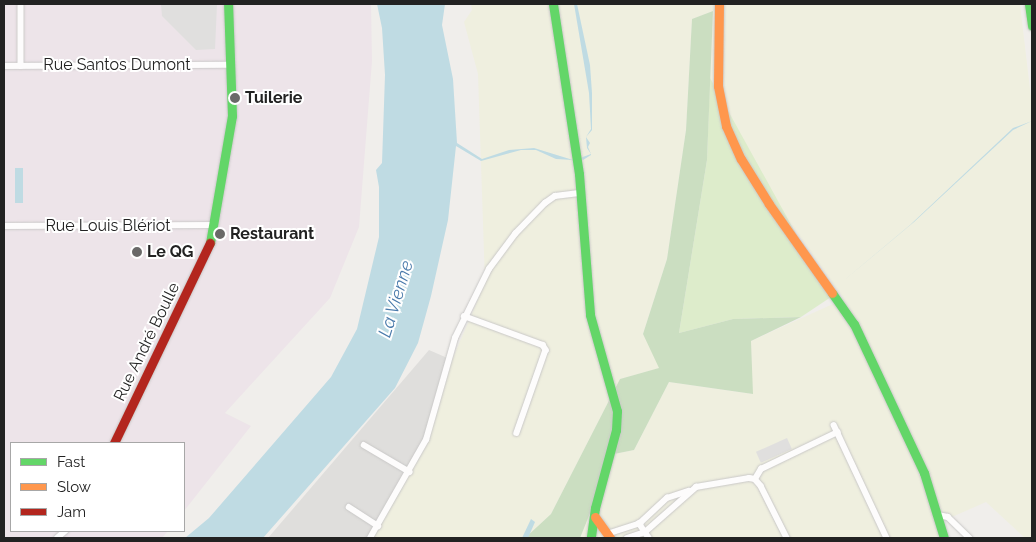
<!DOCTYPE html>
<meta charset="utf-8">
<style>
body{margin:0}
#map{position:relative;width:1036px;height:542px;overflow:hidden;background:#f0eeeb;font-family:Raleway,sans-serif}
div>[style]{position:absolute}
.residential>*{inset:0;background:#dfdedc}
.industrial>*{inset:0;background:#ede4e9}
.farmland>*{inset:0;background:#efefdf}
.grass>*{inset:0;background:#ddeccb}
.forest>*{inset:0;background:#cbdec1}
.parking>*{inset:0;background:#e0dfde;transform-origin:0 0}
.water>*{inset:0;background:#bfdbe3;transform-origin:0 0}
.roads{filter:drop-shadow(0 0 1px #c9c8c7) drop-shadow(0 0 1px #c9c8c7)}
.street>*{height:5.5px;margin:-2.75px;padding:0 2.75px;transform-origin:2.75px;border-radius:2.75px;background:#fdfcfc}
.fast>*{height:9px;margin:-4.5px;padding:0 4.5px;transform-origin:4.5px;border-radius:4.5px;background:#63d668}
.slow>*{height:9px;margin:-4.5px;padding:0 4.5px;transform-origin:4.5px;border-radius:4.5px;background:#ff974d}
.jam>*{height:9px;margin:-4.5px;padding:0 4.5px;transform-origin:4.5px;border-radius:4.5px;background:#b3261e}
.dots>*{width:14px;height:14px;translate:-50% -50%;box-sizing:border-box;border:2px solid #fff;border-radius:50%}
span{translate:-50% -50%;white-space:nowrap;text-align:center;line-height:1.15;-webkit-text-stroke:4px #fff;paint-order:stroke}
.street-label{font-size:16px;color:#222}
.poi-label{font-size:16px;color:#222;font-weight:700}
.left{translate:0 -50%;text-align:left}
.water-label{font-size:18px;color:#4a7aab;font-style:italic}
.frame{position:absolute;inset:0;border:5px solid #222;pointer-events:none}
.legend{position:absolute;left:10px;top:442px;width:175px;height:90px;box-sizing:border-box;background:#fff;border:1px solid #a7a7a7;margin:0;padding:6px 9px;list-style:none;font-size:15px;color:#222}
.legend li{display:flex;align-items:center;gap:10px;height:25px}
.legend b{width:25px;border:1px solid #a7a7a7}
</style>
<div id="map">
<div class="residential">
<div style="clip-path:polygon(429px 350px,452px 360px,429px 440px,369px 538px,268px 538px)"></div>
</div>
<div class="industrial">
<div style="clip-path:polygon(4px 4px,371px 4px,372px 61px,359px 227px,330px 298px,225px 413px,251px 426px,184px 511px,184px 443px,11px 443px,11px 531px,168px 531px,162px 538px,4px 538px)"></div>
</div>
<div class="farmland">
<div style="clip-path:polygon(471px 4px,1020px 4px,1032px 106px,1032px 538px,1025px 538px,986px 502px,936px 524px,939px 538px,580px 538px,614px 454px,634px 450px,669px 382px,752px 394px,751px 341px,844px 299px,767px 190px,710px 78px,713px 11px,692px 19px,686px 130px,667px 259px,643px 334px,660px 368px,620px 379px,551px 514px,525px 538px,369px 538px,429px 440px,452px 360px,485px 283px,478px 74px,464px 22px,472px 10px)"></div>
</div>
<div class="grass">
<div style="clip-path:polygon(710px 78px,831px 297px,801px 317px,733px 319px,679px 333px,707px 160px)"></div>
</div>
<div class="forest">
<div style="clip-path:polygon(713px 11px,707px 160px,679px 333px,733px 319px,801px 317px,751px 341px,753px 394px,669px 382px,634px 450px,614px 454px,580px 538px,525px 538px,551px 514px,620px 379px,659px 368px,643px 334px,667px 259px,686px 130px,692px 19px)"></div>
</div>
<div class="parking">
<div style="clip-path:polygon(161px 4px,217px 4px,215px 49px,196px 50px,162px 16px)"></div>
<div style="left:787px;top:438px;width:12px;height:34px;rotate:66deg"></div>
</div>
<div class="water">
<div style="clip-path:polygon(377px 4px,445px 4px,442px 25px,453px 79px,457px 143px,482px 159px,509px 150px,534px 148px,573px 160px,556px 159px,536px 150px,521px 150px,481px 161px,456px 146px,448px 220px,431px 296px,418px 343px,395px 388px,263px 538px,185px 538px,209px 518px,331px 377px,357px 329px,379px 237px,379px 187px,376px 170px,382px 163px,385px 75px,382px 28px)"></div>
<div style="clip-path:polygon(574px 4px,577px 4px,590px 65px,592px 93px,592px 130px,586px 137px,590px 143px,588px 147px,591px 154px,591px 155px,583px 160px,580px 158px,591px 154px,587px 148px,586px 137px,591px 129px,589px 93px)"></div>
<div style="clip-path:polygon(1032px 121px,1013px 130px,914px 222px,836px 287px,910px 225px,1013px 128px)"></div>
<div style="left:15px;top:168px;width:8px;height:35px"></div>
<div style="clip-path:polygon(531px 519px,535px 522px,528px 538px,522px 538px)"></div>
</div>
<div class="roads">
<div class="street">
<div style="left:21px;top:4px;width:62px;rotate:90deg"></div>
<div style="left:4px;top:66px;width:225px;rotate:-0.3deg"></div>
<div style="left:4px;top:226px;width:208px;rotate:-0.3deg"></div>
<div style="left:464px;top:316px;width:84px;rotate:20.2deg"></div>
<div style="left:543px;top:345px;width:6px;rotate:59deg"></div>
<div style="left:546px;top:350px;width:88px;rotate:109.3deg"></div>
<div style="left:834px;top:425px;width:125px;rotate:64.9deg"></div>
<div style="left:364px;top:445px;width:53px;rotate:30.4deg"></div>
<div style="left:755px;top:479px;width:12px;rotate:-59deg"></div>
<div style="left:761px;top:469px;width:85px;rotate:-25.7deg"></div>
<div style="left:349px;top:507px;width:35px;rotate:33deg"></div>
<div style="left:938px;top:515px;width:10px;rotate:11deg"></div>
<div style="left:948px;top:517px;width:30px;rotate:44deg"></div>
<div style="left:639px;top:523px;width:18px;rotate:56deg"></div>
<div style="left:607px;top:534px;width:35px;rotate:-18deg"></div>
<div style="left:640px;top:523px;width:37px;rotate:-43deg"></div>
<div style="left:667px;top:498px;width:23px;rotate:-18deg"></div>
<div style="left:57px;top:538px;width:11px;rotate:-41deg"></div>
<div style="left:370px;top:538px;width:113px;rotate:-60.3deg"></div>
<div style="left:426px;top:440px;width:106px;rotate:-74.1deg"></div>
<div style="left:455px;top:338px;width:77px;rotate:-63.8deg"></div>
<div style="left:489px;top:269px;width:44px;rotate:-53.4deg"></div>
<div style="left:515px;top:234px;width:43px;rotate:-45.9deg"></div>
<div style="left:545px;top:203px;width:12px;rotate:-35deg"></div>
<div style="left:555px;top:196px;width:26px;rotate:-7deg"></div>
<div style="left:627px;top:538px;width:19px;rotate:-18deg"></div>
<div style="left:645px;top:532px;width:68px;rotate:-41.4deg"></div>
<div style="left:696px;top:487px;width:54px;rotate:-9.6deg"></div>
<div style="left:749px;top:478px;width:6px;rotate:9deg"></div>
<div style="left:755px;top:479px;width:9px;rotate:49deg"></div>
<div style="left:761px;top:486px;width:58px;rotate:63.4deg"></div>
</div>
<div class="fast">
<div style="left:553px;top:4px;width:172px;rotate:81.3deg"></div>
<div style="left:579px;top:174px;width:141px;rotate:85.5deg"></div>
<div style="left:590px;top:315px;width:100px;rotate:74.3deg"></div>
<div style="left:617px;top:411px;width:19px;rotate:93deg"></div>
<div style="left:616px;top:430px;width:81px;rotate:105.1deg"></div>
<div style="left:595px;top:508px;width:30px;rotate:98deg"></div>
<div style="left:1029px;top:4px;width:22px;rotate:82deg"></div>
<div style="left:210px;top:243px;width:129px;rotate:-80.2deg"></div>
<div style="left:232px;top:116px;width:112px;rotate:-92deg"></div>
<div style="left:832px;top:293px;width:38px;rotate:55deg"></div>
<div style="left:854px;top:324px;width:165px;rotate:64.8deg"></div>
<div style="left:924px;top:473px;width:68px;rotate:72.9deg"></div>
</div>
<div class="slow">
<div style="left:719px;top:4px;width:82px;rotate:90.7deg"></div>
<div style="left:718px;top:86px;width:41px;rotate:78.7deg"></div>
<div style="left:726px;top:126px;width:36px;rotate:66deg"></div>
<div style="left:741px;top:159px;width:53px;rotate:58.1deg"></div>
<div style="left:769px;top:204px;width:109px;rotate:54.7deg"></div>
<div style="left:595px;top:517px;width:26px;rotate:54deg"></div>
</div>
<div class="jam">
<div style="left:114px;top:443px;width:222px;rotate:-64.4deg"></div>
</div>
</div>
<div class="dots">
<div style="left:235px;top:98px;background:#6a6968"></div>
<div style="left:220px;top:234px;background:#6a6968"></div>
<div style="left:137px;top:252px;background:#6a6968"></div>
</div>
<div class="street-label">
<span style="left:117px;top:65px">Rue Santos Dumont</span>
<span style="left:108px;top:226px">Rue Louis Blériot</span>
<span style="left:147px;top:342px;rotate:-64deg">Rue André Boulle</span>
</div>
<div class="poi-label">
<span class="left" style="left:245px;top:98px">Tuilerie</span>
<span class="left" style="left:230px;top:234px">Restaurant</span>
<span class="left" style="left:147px;top:252px">Le QG</span>
</div>
<div class="water-label">
<span style="left:396px;top:299px;rotate:-73deg">La Vienne</span>
</div>
<div class="frame"></div>
<ul class="legend">
<li><b style="height:6px;background:#63d668"></b>Fast</li>
<li><b style="height:6px;background:#ff974d"></b>Slow</li>
<li><b style="height:6px;background:#b3261e"></b>Jam</li>
</ul>
</div>
